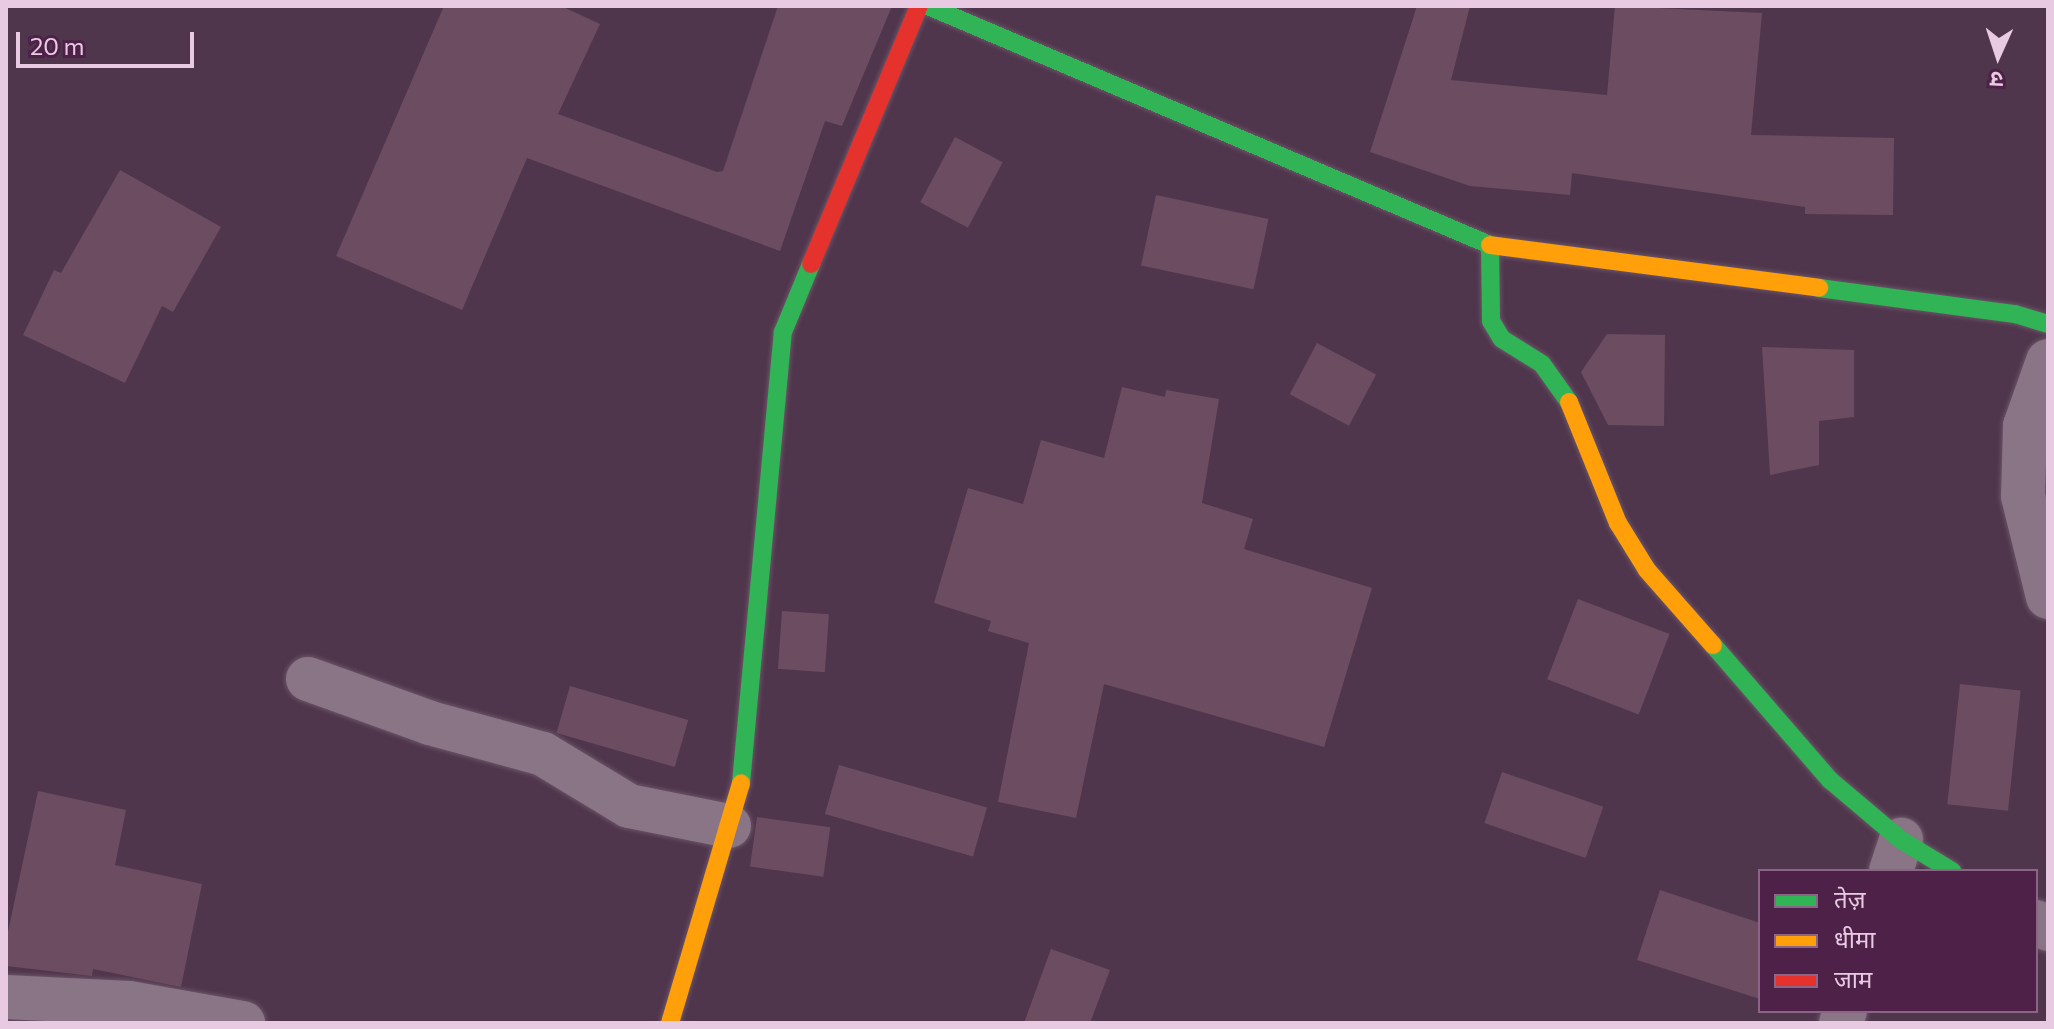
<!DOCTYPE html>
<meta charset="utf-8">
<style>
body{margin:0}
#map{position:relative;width:2054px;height:1029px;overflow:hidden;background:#50364c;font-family:Commissioner,"Noto Sans Devanagari",sans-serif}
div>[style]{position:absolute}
.building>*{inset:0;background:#6c4c60;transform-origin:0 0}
.roads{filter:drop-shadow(0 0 2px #6a5467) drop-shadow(0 0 2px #6a5467)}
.street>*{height:44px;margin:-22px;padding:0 22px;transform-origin:22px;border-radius:22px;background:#8a7587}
.fast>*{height:18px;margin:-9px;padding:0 9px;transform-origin:9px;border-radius:9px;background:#30b455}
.slow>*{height:18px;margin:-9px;padding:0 9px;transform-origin:9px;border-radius:9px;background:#ff9f0a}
.jam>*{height:18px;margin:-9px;padding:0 9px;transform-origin:9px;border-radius:9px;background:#e5322d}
span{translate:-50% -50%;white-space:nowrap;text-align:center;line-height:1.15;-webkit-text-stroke:7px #4e2149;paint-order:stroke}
.frame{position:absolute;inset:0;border:8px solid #e8cbe2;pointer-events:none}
.legend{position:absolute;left:1758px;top:869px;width:280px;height:144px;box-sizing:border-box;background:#4e2149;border:2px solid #8c6586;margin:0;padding:10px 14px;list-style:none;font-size:24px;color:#e8cbe2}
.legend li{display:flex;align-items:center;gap:16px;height:40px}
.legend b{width:40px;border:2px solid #8c6586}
.north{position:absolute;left:1958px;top:16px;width:80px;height:80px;-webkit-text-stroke:6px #4e2149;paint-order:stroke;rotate:183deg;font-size:22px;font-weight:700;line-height:32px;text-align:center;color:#e8cbe2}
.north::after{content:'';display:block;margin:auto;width:28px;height:36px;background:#e8cbe2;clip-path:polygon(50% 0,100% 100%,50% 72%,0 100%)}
.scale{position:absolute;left:16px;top:32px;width:178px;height:36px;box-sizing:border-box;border:4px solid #e8cbe2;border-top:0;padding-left:10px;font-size:24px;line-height:28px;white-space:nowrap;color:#e8cbe2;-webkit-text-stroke:6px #4e2149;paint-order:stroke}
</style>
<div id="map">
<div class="building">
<div style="clip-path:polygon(444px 6px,561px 6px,600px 24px,558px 114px,717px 172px,723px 171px,778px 6px,892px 6px,842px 126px,825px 121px,780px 251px,527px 158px,462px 310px,336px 256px)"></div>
<div style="clip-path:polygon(1417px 6px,1470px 6px,1451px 80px,1607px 95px,1615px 6px,1762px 13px,1751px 135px,1894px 138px,1893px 215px,1805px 214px,1805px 207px,1572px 173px,1570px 195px,1470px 186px,1370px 152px)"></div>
<div style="left:955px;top:137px;width:54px;height:74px;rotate:28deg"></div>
<div style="clip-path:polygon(120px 170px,221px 227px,173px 312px,162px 306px,125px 383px,23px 335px,54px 270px,61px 273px)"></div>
<div style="left:1156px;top:195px;width:115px;height:72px;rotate:12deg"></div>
<div style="clip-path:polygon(1607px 334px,1665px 335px,1664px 426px,1608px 425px,1581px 372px)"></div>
<div style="left:1317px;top:343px;width:67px;height:58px;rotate:28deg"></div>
<div style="clip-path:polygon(1762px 347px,1854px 350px,1854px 417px,1819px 421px,1819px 465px,1770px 475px)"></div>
<div style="clip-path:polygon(1122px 387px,1165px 397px,1166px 390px,1219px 399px,1202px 503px,1253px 519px,1244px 549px,1372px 588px,1324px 747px,1104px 684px,1076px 818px,998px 802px,1029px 643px,988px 631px,991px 621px,934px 603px,968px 488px,1023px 504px,1041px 440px,1104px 458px)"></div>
<div style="left:1578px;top:599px;width:98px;height:86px;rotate:21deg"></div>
<div style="left:782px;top:611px;width:47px;height:58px;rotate:4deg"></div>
<div style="left:1960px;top:684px;width:61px;height:121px;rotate:6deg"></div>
<div style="left:570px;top:686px;width:123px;height:49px;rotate:16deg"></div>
<div style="left:839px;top:765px;width:154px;height:51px;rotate:16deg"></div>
<div style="left:1502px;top:772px;width:107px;height:54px;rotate:19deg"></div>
<div style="clip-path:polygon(38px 791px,126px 810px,115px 865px,202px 884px,181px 987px,93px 969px,92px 976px,6px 966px,6px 941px)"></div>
<div style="left:757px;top:817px;width:74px;height:50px;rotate:8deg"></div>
<div style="clip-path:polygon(1660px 890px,1760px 923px,1760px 999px,1637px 960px)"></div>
<div style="clip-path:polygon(1051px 949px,1110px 970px,1090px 1023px,1024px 1023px)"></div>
</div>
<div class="roads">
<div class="street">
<div style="left:2048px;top:361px;width:69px;rotate:109.5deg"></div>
<div style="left:2025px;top:426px;width:70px;rotate:91.6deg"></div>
<div style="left:2023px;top:496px;width:104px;rotate:76.1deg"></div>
<div style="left:308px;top:679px;width:130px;rotate:19.8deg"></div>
<div style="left:430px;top:723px;width:117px;rotate:15.3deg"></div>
<div style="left:543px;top:754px;width:100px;rotate:31.2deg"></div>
<div style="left:629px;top:806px;width:102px;rotate:11.3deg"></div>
<div style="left:1891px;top:871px;width:33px;rotate:-72deg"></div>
<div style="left:2036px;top:922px;width:14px;rotate:30deg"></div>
<div style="left:6px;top:997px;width:123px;rotate:2.8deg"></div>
<div style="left:129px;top:1003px;width:116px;rotate:10deg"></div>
<div style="left:1841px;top:1023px;width:13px;rotate:-72deg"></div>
</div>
<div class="fast">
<div style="left:928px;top:6px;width:611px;rotate:23.04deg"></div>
<div style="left:1490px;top:245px;width:76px;rotate:89.2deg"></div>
<div style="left:1491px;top:321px;width:21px;rotate:59deg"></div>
<div style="left:1502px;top:339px;width:47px;rotate:32deg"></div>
<div style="left:1542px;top:364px;width:47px;rotate:54.6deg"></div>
<div style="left:1819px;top:288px;width:198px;rotate:7.6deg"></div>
<div style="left:2015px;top:314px;width:34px;rotate:17deg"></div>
<div style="left:1713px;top:645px;width:179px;rotate:49.1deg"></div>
<div style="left:1830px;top:780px;width:93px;rotate:40.2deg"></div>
<div style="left:1901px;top:840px;width:60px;rotate:31.3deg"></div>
<div style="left:741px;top:783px;width:453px;rotate:-84.7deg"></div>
<div style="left:783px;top:332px;width:74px;rotate:-67.6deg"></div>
</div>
<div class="slow">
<div style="left:1490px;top:245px;width:332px;rotate:7.4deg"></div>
<div style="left:1569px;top:402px;width:131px;rotate:68deg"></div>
<div style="left:1618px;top:523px;width:55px;rotate:58.3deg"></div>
<div style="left:1647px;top:570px;width:100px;rotate:48.7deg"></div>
<div style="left:670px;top:1023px;width:250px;rotate:-73.5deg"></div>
</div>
<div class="jam">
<div style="left:811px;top:264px;width:280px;rotate:-67.3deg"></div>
</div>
</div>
<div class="frame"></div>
<ul class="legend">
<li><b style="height:10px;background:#30b455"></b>तेज़</li>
<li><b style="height:10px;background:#ff9f0a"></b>धीमा</li>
<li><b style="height:10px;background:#e5322d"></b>जाम</li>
</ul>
<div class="north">उ</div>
<div class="scale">20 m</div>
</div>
